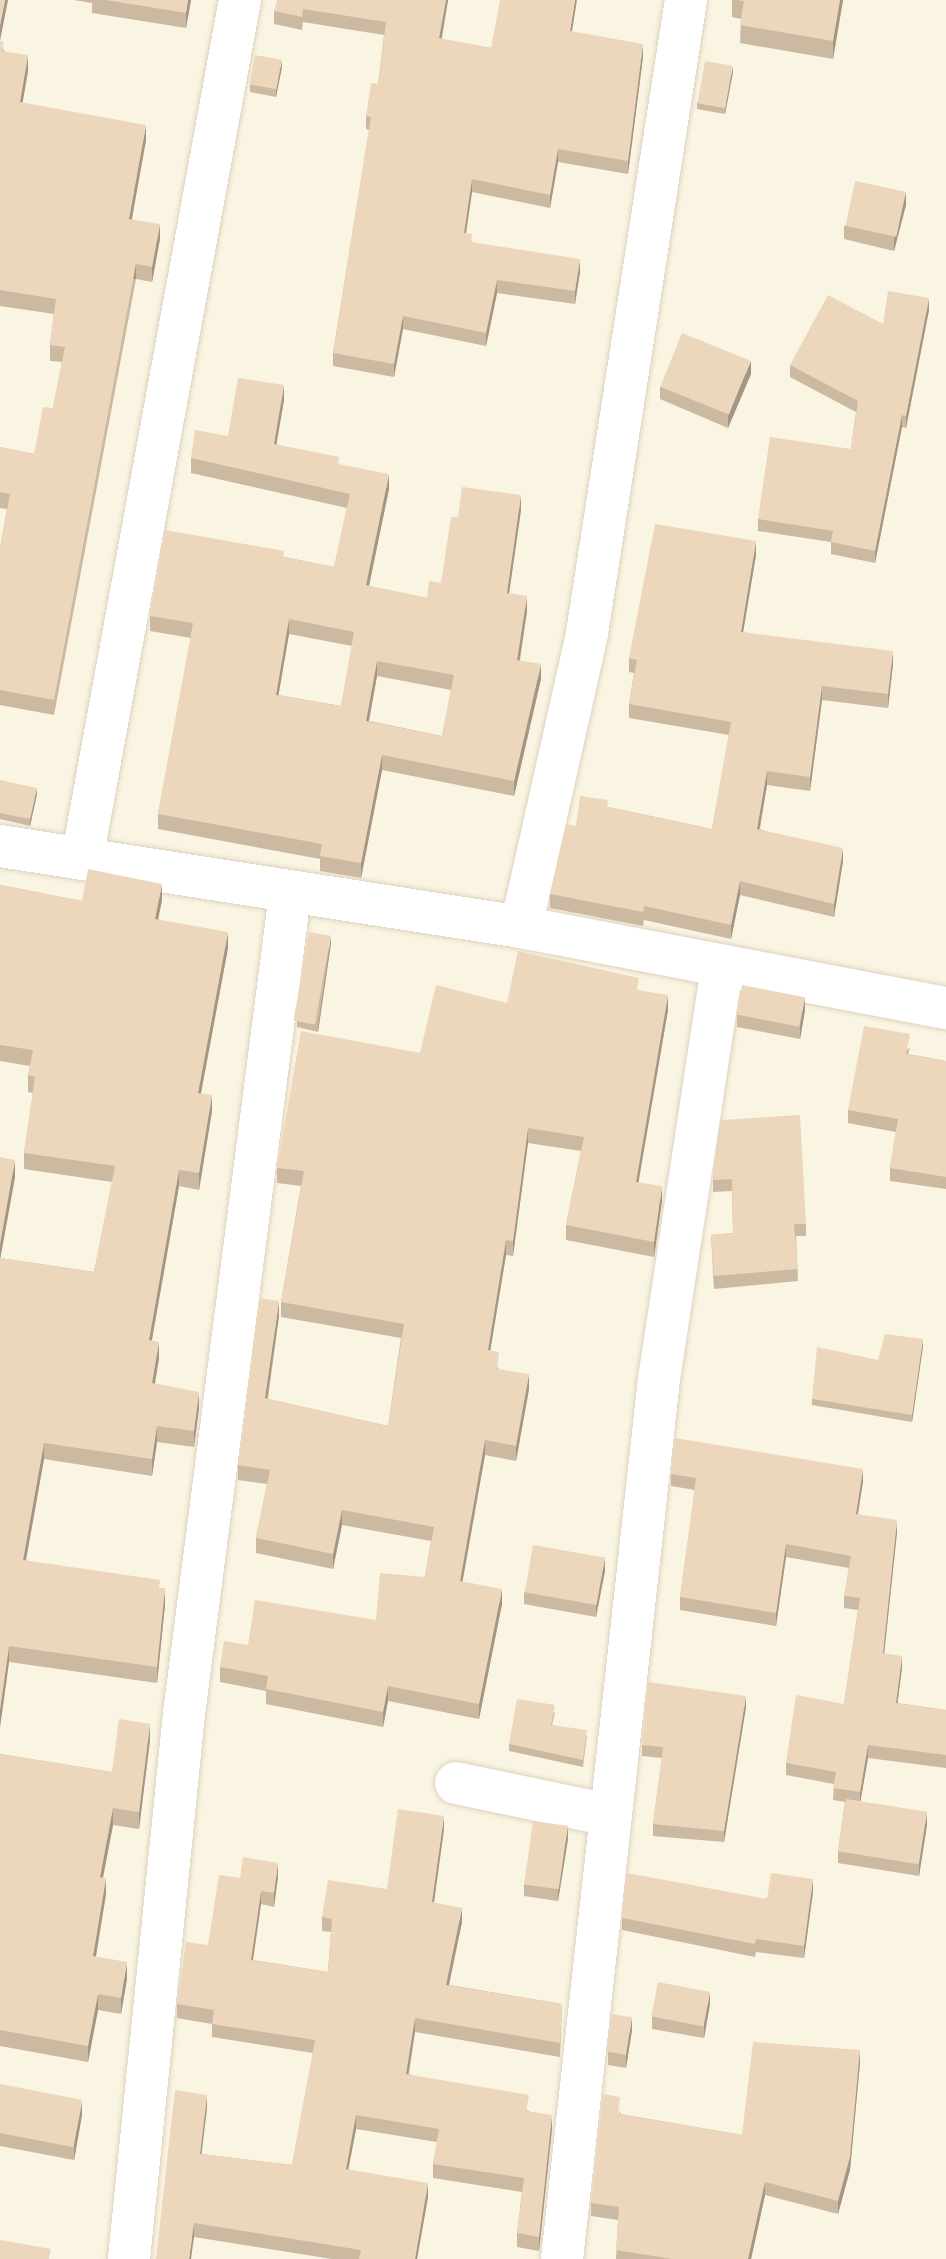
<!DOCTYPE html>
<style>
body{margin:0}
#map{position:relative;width:946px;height:2259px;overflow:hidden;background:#faf4e2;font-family:"Archivo Narrow",sans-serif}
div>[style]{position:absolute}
.roads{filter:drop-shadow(0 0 2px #ddd1bf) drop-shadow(0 0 2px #ddd1bf)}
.street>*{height:42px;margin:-21px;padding:0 21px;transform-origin:21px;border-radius:21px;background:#fff}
.wall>*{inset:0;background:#cbb9a2}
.shaded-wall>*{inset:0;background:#a59684;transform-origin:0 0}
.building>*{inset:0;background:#ecd7bc;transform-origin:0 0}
span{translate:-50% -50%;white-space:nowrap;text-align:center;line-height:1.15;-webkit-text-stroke:8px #fdf8e7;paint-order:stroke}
</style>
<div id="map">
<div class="roads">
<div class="street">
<div style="left:0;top:846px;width:527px;rotate:8.84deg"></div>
<div style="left:521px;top:927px;width:433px;rotate:10.8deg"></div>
<div style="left:82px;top:859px;width:873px;rotate:-79.58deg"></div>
<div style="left:521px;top:927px;width:301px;rotate:-77.3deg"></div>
<div style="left:587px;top:633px;width:641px;rotate:-81.11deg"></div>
<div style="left:456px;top:1783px;width:156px;rotate:11.8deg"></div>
<div style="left:129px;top:2259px;width:548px;rotate:-84.24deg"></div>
<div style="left:184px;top:1714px;width:827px;rotate:-82.63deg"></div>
<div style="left:562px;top:2259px;width:885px;rotate:-83.71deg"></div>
<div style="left:659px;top:1379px;width:415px;rotate:-81.3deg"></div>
</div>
</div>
<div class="wall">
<div style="clip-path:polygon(74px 0,191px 0,186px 28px,92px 13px,92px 3px)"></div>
<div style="clip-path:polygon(448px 0,442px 39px,491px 48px,572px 32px,643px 57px,628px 174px,558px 162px,550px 208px,472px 192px,466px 234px,472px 242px,580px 272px,575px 304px,497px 293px,486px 346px,403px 329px,394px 377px,333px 366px,333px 353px,369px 130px,366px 129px,366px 116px,378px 84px,384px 35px,303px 22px,302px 30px,274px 24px,274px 11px)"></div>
<div style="clip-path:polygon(732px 0,843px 0,833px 59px,740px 43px,741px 19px,732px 17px)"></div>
<div style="clip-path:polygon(0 41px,4px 51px,28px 71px,22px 103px,146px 140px,132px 219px,160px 239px,152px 282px,136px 279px,54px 715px,0 705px,0 548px,7px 509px,0 508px,0 447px,34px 454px,53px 408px,62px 362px,50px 361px,50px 345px,54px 314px,0 306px)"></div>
<div style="clip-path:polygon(282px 67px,276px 97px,250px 92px,250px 85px)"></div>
<div style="clip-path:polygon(733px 72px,725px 114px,697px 109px,697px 103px)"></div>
<div style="clip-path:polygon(906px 205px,894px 251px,844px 239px,844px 226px)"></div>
<div style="clip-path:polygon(929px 310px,906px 428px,902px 427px,875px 563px,831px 554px,831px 542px,758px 531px,758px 519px,851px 449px,856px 412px,790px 377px,790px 365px,883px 324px)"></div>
<div style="clip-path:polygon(751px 374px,728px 428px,660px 399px,660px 387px)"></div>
<div style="clip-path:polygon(evenodd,284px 400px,276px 444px,339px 464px,389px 489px,369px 586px,427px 598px,441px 583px,458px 517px,521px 510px,509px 593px,527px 611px,520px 661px,541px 679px,514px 796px,382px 770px,361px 878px,320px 871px,320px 859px,158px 829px,158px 814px,191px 638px,150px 631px,150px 616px,284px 557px,334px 567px,347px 508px,191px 473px,191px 458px,228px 436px,284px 400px,289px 634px,352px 646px,341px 706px,278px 695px,289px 634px,284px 400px,377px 676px,451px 690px,442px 736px,369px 721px,377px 676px)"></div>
<div style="clip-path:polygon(756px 555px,743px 632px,893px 664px,888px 708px,822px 700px,810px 791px,767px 785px,760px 829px,843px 861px,834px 917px,740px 895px,731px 939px,644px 920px,643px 926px,550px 908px,550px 894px,576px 826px,608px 807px,712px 829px,729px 735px,629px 718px,629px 704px,634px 673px,629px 672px,629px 658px)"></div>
<div style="clip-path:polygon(0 780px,37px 794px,30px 826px,0 819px)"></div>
<div style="clip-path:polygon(0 885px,82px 901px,162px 900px,158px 919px,228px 948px,201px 1093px,212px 1111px,199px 1190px,179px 1186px,152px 1340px,159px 1358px,155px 1384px,199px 1408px,194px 1447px,157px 1442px,152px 1476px,44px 1459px,26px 1561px,160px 1588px,165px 1605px,157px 1683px,9px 1662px,0 1727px,0 1157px,15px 1177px,0 1258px,94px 1272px,112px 1182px,24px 1169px,24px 1153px,33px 1093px,28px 1092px,28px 1075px,30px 1066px,0 1061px)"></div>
<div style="clip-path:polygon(331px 943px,318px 1032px,297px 1027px,297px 1021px)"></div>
<div style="clip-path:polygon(639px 990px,668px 1010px,638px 1182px,662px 1201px,654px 1257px,566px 1240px,566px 1225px,581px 1151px,528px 1143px,513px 1256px,506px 1255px,490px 1350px,499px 1370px,529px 1389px,516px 1461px,485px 1455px,462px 1582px,502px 1604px,479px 1719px,388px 1701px,383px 1727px,266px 1704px,266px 1691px,220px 1682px,220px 1667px,248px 1645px,376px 1620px,425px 1577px,431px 1541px,342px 1525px,333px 1569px,256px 1553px,256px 1538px,267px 1484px,238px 1480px,238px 1465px,279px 1316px,268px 1399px,388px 1426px,401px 1338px,281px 1317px,281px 1302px,301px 1186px,277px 1183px,277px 1168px,420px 1053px,507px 1003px)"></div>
<div style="clip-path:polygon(805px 1010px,800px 1039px,737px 1027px,737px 1015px)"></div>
<div style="clip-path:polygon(910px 1047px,908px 1054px,946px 1061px,946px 1189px,890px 1181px,890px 1168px,896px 1132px,848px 1123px,848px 1110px)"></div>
<div style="clip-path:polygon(721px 1120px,806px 1224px,806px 1236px,796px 1236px,798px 1281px,714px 1289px,711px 1235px,733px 1233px,732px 1191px,713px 1192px,713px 1180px)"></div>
<div style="clip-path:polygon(923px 1346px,912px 1422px,812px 1405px,812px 1399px,878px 1360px)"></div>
<div style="clip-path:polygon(671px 1474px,863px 1481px,858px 1514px,897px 1532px,884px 1653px,902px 1668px,897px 1703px,946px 1710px,946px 1768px,868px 1758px,860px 1802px,927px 1825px,919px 1876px,838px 1863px,838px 1851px,845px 1802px,833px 1800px,834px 1784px,786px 1775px,786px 1763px,844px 1704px,858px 1610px,844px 1608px,844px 1596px,849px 1568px,786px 1557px,776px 1626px,680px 1610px,680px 1597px,695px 1490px,671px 1486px)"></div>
<div style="clip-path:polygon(605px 1571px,596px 1617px,524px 1604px,524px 1592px)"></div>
<div style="clip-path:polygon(746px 1707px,724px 1842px,653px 1836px,653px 1824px,662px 1758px,642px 1756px,642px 1745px)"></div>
<div style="clip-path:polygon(555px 1712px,552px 1725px,587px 1736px,583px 1767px,509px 1751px,509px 1744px)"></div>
<div style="clip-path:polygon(150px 1740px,139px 1829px,113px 1825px,103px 1877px,106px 1894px,96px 1957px,127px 1979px,121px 2014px,98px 2010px,88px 2062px,0 2046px,0 1754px,112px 1772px)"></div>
<div style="clip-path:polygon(444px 1829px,434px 1903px,462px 1922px,449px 1985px,562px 2004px,560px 2057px,415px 2032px,409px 2074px,529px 2111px,552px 2129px,539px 2251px,517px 2247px,517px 2233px,522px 2192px,433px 2178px,433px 2164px,437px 2142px,356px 2129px,348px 2169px,428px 2197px,417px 2259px,332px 2259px,194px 2237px,156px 2259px,207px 2108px,201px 2154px,292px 2165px,313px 2053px,212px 2037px,212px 2024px,177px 2018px,177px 2004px,208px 1945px,240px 1878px,278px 1877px,274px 1907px,261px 1904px,253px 1960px,328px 1972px,331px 1932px,322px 1931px,322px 1917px,387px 1889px)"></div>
<div style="clip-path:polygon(568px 1839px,558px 1901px,524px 1896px,524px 1884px)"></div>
<div style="clip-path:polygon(813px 1892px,804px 1958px,756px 1952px,755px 1957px,622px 1930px,622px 1918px)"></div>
<div style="clip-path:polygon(710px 2004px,704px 2038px,652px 2029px,652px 2016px)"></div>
<div style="clip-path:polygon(632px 2030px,626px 2068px,608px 2065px,608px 2052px)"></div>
<div style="clip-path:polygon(860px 2063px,850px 2170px,838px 2214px,765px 2195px,751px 2259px,616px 2259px,618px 2220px,591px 2216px,591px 2203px,620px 2110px,620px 2114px,742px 2135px)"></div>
<div style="clip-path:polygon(0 2084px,82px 2115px,74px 2160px,0 2146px)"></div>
</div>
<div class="shaded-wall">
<div style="clip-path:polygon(5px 0,8px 0,0 41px,0 25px)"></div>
<div style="clip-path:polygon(188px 0,191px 0,186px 28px,186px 13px)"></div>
<div style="clip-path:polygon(446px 0,448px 0,439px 51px,439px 38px)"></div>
<div style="clip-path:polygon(575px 0,577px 0,570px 44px,570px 31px)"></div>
<div style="clip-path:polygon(840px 0,843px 0,833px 59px,833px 41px)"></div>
<div style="clip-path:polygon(643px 44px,643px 57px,628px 174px,628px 161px)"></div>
<div style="clip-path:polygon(28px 55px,28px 71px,20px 118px,20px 102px)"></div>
<div style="clip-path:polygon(282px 60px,282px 67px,276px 97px,276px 90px)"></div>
<div style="clip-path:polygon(733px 66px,733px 72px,725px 114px,725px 108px)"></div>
<div style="clip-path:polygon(146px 125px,146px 140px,129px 234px,129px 219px)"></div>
<div style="clip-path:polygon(558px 149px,558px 162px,550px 208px,550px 195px)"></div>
<div style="clip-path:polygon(472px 179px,472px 192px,464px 246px,464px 233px)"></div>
<div style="clip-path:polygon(906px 192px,906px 205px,894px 251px,894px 239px)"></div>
<div style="clip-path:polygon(160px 224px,160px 239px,152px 282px,152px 267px)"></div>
<div style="clip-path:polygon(580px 259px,580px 272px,575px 304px,575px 291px)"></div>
<div style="left:136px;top:264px;width:15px;height:444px;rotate:90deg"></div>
<div style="clip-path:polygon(497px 280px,497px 293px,486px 346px,486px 333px)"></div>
<div style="clip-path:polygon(929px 298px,929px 310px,906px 428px,906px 416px)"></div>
<div style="clip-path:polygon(403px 316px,403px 329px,394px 377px,394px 364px)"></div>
<div style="clip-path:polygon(751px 361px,751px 374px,728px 428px,728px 415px)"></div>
<div style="clip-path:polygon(284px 385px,284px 400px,274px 459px,274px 444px)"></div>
<div style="clip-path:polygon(902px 415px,902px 427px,875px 563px,875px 551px)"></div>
<div style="clip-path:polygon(389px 474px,389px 489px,366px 600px,366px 585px)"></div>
<div style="clip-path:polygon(521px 495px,521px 510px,507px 608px,507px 593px)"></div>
<div style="clip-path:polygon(756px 541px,756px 555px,741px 645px,741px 632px)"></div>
<div style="clip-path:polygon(527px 596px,527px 611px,517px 675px,517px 660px)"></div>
<div style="clip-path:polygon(289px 619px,289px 634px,276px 710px,276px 695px)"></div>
<div style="clip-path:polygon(893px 651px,893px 664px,888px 708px,888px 694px)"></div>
<div style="clip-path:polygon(377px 661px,377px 676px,366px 736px,366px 721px)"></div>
<div style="clip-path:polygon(541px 664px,541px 679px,514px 796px,514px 781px)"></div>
<div style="clip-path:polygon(822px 686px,822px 700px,810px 791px,810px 777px)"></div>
<div style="clip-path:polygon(382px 755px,382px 770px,361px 878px,361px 863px)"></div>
<div style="clip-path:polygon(767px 771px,767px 785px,757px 842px,757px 829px)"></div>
<div style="clip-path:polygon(37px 788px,37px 794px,30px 826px,30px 819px)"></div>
<div style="clip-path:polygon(843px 848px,843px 861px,834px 917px,834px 904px)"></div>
<div style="clip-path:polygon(740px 881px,740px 895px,731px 939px,731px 925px)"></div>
<div style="clip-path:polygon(162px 884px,162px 900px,155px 935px,155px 919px)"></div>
<div style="clip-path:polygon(228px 932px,228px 948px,198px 1109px,198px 1093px)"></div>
<div style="clip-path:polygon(331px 936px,331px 943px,318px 1032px,318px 1026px)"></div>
<div style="clip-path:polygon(668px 995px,668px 1010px,636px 1197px,636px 1182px)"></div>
<div style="clip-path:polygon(805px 997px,805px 1010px,800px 1039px,800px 1026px)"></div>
<div style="clip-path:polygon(212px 1095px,212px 1111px,199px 1190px,199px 1173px)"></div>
<div style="clip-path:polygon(528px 1128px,528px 1143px,513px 1256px,513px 1241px)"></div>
<div style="clip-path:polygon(15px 1160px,15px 1177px,0 1260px,0 1244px)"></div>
<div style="clip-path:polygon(179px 1170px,179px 1186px,149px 1356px,149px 1340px)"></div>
<div style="clip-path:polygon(662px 1186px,662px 1201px,654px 1257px,654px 1242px)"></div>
<div style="clip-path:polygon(506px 1240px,506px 1255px,488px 1365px,488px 1350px)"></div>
<div style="clip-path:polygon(279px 1301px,279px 1316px,265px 1413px,265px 1398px)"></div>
<div style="clip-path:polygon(923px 1339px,923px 1346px,912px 1422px,912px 1415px)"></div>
<div style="clip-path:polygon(159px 1342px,159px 1358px,152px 1400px,152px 1383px)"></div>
<div style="clip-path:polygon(529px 1374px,529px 1389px,516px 1461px,516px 1446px)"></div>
<div style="clip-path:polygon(199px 1392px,199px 1408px,194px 1447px,194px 1431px)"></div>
<div style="clip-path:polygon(157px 1426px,157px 1442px,152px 1476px,152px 1459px)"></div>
<div style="clip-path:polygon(485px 1440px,485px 1455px,460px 1596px,460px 1581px)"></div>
<div style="clip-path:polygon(44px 1443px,44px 1459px,23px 1576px,23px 1560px)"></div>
<div style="clip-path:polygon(863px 1469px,863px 1481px,856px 1526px,856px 1514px)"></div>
<div style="clip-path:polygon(342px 1510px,342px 1525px,333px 1569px,333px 1554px)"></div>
<div style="clip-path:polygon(897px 1520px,897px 1532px,883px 1665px,883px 1653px)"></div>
<div style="clip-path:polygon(786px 1544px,786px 1557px,776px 1626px,776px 1613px)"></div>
<div style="clip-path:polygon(605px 1558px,605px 1571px,596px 1617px,596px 1605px)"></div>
<div style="clip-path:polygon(165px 1588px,165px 1605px,157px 1683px,157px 1667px)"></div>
<div style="clip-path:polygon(502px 1589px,502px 1604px,479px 1719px,479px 1704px)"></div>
<div style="clip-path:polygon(9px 1646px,9px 1662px,0 1727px,0 1710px)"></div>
<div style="clip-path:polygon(902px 1656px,902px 1668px,896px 1716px,896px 1703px)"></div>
<div style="clip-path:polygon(388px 1686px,388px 1701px,383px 1727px,383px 1712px)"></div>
<div style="clip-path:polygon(746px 1696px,746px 1707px,724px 1842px,724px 1831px)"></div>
<div style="clip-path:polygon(150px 1724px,150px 1740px,139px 1829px,139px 1812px)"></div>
<div style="clip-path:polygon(868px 1745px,868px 1758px,860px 1804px,860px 1792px)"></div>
<div style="clip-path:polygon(113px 1808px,113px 1825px,100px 1893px,100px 1877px)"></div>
<div style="clip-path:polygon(927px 1812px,927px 1825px,919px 1876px,919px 1863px)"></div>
<div style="clip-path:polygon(444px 1816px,444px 1829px,432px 1916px,432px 1902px)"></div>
<div style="clip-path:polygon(568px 1826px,568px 1839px,558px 1901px,558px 1889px)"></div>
<div style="clip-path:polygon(278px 1863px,278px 1877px,274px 1907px,274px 1893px)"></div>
<div style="clip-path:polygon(106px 1878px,106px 1894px,93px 1973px,93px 1956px)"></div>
<div style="clip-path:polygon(813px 1879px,813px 1892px,804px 1958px,804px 1946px)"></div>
<div style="clip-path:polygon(261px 1891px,261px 1904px,251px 1973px,251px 1960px)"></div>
<div style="clip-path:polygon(462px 1908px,462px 1922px,446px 1998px,446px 1985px)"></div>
<div style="clip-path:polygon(127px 1962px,127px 1979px,121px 2014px,121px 1998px)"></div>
<div style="clip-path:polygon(710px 1992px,710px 2004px,704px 2038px,704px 2025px)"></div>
<div style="clip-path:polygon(98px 1994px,98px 2010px,88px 2062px,88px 2046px)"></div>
<div style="clip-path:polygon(632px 2017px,632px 2030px,626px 2068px,626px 2056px)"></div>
<div style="clip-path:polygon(415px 2018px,415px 2032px,406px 2087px,406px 2074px)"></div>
<div style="clip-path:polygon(860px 2050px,860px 2063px,850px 2170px,838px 2214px,838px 2201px)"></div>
<div style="clip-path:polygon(207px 2095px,207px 2108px,200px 2167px,200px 2154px)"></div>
<div style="clip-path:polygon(82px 2100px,82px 2115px,74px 2160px,74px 2145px)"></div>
<div style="clip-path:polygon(356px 2115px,356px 2129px,346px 2182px,346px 2169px)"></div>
<div style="clip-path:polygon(552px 2115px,552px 2129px,539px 2251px,539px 2237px)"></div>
<div style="clip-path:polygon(765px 2182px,765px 2195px,751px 2259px,748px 2259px)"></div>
<div style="clip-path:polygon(428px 2183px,428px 2197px,417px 2259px,415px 2259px)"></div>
<div style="clip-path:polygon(194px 2223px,194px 2237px,191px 2259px,189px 2259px)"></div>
</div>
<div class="building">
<div style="clip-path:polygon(0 0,5px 0,0 25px)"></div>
<div style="clip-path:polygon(106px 0,188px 0,186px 13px)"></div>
<div style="clip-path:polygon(277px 0,446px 0,439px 38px,491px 48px,500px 0,575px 0,570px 31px,643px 44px,628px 161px,558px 149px,550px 195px,472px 179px,464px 233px,472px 234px,471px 242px,580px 259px,575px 291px,497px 280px,486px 333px,403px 316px,394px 364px,333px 353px,371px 117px,366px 116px,371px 83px,378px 84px,386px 22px,303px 9px,302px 17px,274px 11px)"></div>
<div style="clip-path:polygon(737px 0,840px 0,833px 41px,740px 25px,744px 1px)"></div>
<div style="clip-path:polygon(0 41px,4px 42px,2px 51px,28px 55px,20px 102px,146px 125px,129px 219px,160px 224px,152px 267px,136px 264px,54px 700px,0 690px,0 548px,10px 494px,0 492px,0 447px,34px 454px,43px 407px,53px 408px,65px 347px,50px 345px,56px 299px,0 290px)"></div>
<div style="left:255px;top:55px;width:27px;height:30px;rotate:10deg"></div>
<div style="left:705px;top:61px;width:28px;height:43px;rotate:10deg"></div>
<div style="left:855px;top:181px;width:52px;height:46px;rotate:12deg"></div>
<div style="clip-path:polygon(888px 291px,929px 298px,906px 416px,902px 415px,875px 551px,831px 542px,833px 531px,758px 519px,770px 437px,851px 449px,858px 401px,790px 365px,828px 295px,883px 324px)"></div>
<div style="left:682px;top:333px;width:74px;height:58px;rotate:22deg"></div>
<div style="clip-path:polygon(evenodd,238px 378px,284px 385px,274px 444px,339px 457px,338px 464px,389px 474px,366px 585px,427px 598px,429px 581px,441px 583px,451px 517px,458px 517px,462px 487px,521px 495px,507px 593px,527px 596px,517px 660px,541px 664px,514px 781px,382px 755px,361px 863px,320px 856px,322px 844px,158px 814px,193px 623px,150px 616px,165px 530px,284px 551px,283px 557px,334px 567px,350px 494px,191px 458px,195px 430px,228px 436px,238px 378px,289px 619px,354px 632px,341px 706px,276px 695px,289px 619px,238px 378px,377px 661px,454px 675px,442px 736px,366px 721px,377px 661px)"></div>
<div style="clip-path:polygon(655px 524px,756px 541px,741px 632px,893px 651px,888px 694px,822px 686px,810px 777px,767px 771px,757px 829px,843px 848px,834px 904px,740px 881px,731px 925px,644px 906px,643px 912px,550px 894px,566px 824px,576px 826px,580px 796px,608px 800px,607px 807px,712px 829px,731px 722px,629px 704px,637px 660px,629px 658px)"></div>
<div style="clip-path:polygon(0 780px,37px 788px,30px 819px,0 813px)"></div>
<div style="clip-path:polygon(88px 869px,162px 884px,155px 919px,228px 932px,198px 1093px,212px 1095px,199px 1173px,179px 1170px,149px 1340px,159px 1342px,152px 1383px,199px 1392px,194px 1431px,157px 1426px,152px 1459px,44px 1443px,23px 1560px,160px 1580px,159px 1588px,165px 1588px,157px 1667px,9px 1646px,0 1710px,0 1258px,94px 1272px,115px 1166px,24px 1153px,35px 1077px,28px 1075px,33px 1050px,0 1045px,0 885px,82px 901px)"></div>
<div style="left:309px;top:932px;width:22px;height:90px;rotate:10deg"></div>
<div style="clip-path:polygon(518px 951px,639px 978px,637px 990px,668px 995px,636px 1182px,662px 1186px,654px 1242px,566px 1225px,584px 1137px,528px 1128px,513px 1241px,506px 1240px,488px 1350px,499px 1352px,497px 1369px,529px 1374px,516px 1446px,485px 1440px,460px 1581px,502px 1589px,479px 1704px,388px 1686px,383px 1712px,266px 1689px,268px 1676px,220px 1667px,224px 1641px,248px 1645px,255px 1600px,376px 1620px,380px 1573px,425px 1577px,434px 1527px,342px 1510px,333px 1554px,256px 1538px,270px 1470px,238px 1465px,260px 1298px,279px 1301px,265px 1398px,388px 1426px,404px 1324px,281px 1302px,304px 1171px,277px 1168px,301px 1031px,420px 1053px,436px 985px,507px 1003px)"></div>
<div style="left:742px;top:985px;width:64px;height:30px;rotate:11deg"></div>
<div style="clip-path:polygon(864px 1026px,910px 1034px,906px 1054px,946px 1061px,946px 1177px,890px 1168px,898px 1119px,848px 1110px)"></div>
<div style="clip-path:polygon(800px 1115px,806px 1224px,794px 1224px,798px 1269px,714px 1276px,711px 1235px,733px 1233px,732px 1179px,713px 1180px,721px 1120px)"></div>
<div style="clip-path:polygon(0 1157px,15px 1160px,0 1244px)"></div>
<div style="clip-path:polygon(885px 1334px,923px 1339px,912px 1415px,812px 1399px,817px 1347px,878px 1360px)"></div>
<div style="clip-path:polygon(675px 1438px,863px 1469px,856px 1514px,897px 1520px,883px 1653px,902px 1656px,896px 1703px,946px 1710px,946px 1755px,868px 1745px,860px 1792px,833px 1788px,836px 1772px,786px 1763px,796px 1695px,844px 1704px,860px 1598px,844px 1596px,851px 1556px,786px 1544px,776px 1613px,680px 1597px,696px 1478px,671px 1474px)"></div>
<div style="left:533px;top:1545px;width:73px;height:48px;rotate:10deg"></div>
<div style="clip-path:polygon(648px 1682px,746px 1696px,724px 1831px,653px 1824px,663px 1747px,642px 1745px)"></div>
<div style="clip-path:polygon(517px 1699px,555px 1705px,551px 1725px,587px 1730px,583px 1760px,509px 1744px)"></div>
<div style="clip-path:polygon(119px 1719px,150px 1724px,139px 1812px,113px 1808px,100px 1877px,106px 1878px,93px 1956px,127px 1962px,121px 1998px,98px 1994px,88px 2046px,0 2030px,0 1754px,112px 1772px)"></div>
<div style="left:846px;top:1799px;width:82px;height:53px;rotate:9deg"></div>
<div style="clip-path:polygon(398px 1809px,444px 1816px,432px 1902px,462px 1908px,446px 1985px,562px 2004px,560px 2043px,415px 2018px,406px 2074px,529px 2095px,526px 2111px,552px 2115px,539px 2237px,517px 2233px,524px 2178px,433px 2164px,439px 2129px,356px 2115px,346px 2169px,428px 2183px,415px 2259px,359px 2259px,361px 2250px,194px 2223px,189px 2259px,156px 2259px,175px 2090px,207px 2095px,200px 2154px,292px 2165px,315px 2040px,212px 2024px,214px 2010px,177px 2004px,186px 1942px,208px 1945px,219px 1875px,240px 1878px,243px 1857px,278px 1863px,274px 1893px,261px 1891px,251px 1960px,328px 1972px,332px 1919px,322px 1917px,328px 1880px,387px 1889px)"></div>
<div style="left:533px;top:1821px;width:35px;height:64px;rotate:8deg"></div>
<div style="clip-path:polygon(627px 1873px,767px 1899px,771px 1873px,813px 1879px,804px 1946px,756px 1939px,755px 1944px,622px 1918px)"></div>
<div style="left:658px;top:1982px;width:53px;height:35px;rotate:11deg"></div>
<div style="left:612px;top:2014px;width:20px;height:38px;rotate:9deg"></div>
<div style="clip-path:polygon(753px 2042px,860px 2050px,850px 2157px,838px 2201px,765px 2182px,748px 2259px,672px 2259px,616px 2250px,619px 2207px,591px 2203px,603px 2094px,620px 2097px,618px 2114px,742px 2135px)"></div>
<div style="left:0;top:2084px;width:84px;height:48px;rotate:11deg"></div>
<div style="clip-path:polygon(0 2240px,51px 2249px,49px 2259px,0 2259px)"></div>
</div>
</div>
